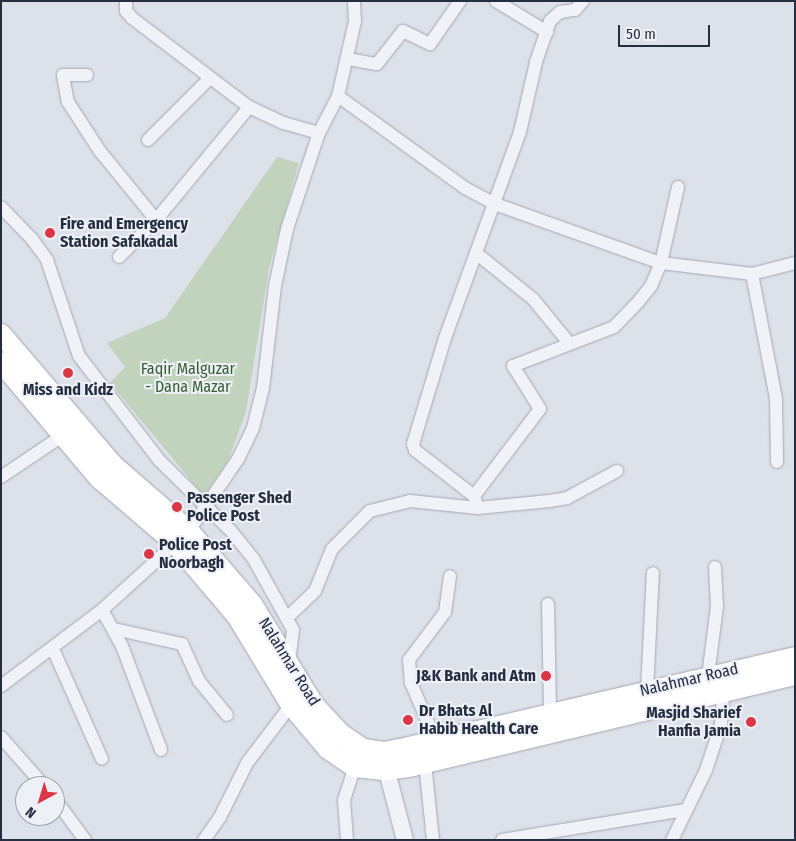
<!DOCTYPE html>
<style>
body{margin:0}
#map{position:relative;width:796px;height:841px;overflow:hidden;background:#dde1e9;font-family:"Fira Sans Condensed",sans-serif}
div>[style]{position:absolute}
.green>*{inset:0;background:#c2d3bd}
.roads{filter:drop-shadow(0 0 1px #a2a8b3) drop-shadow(0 0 1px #a2a8b3)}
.minor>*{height:12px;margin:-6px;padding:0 6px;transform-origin:6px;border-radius:6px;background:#f0f2f7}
.tertiary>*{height:16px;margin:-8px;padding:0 8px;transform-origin:8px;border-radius:8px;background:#f0f2f7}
.primary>*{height:20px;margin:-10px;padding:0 10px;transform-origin:10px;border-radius:10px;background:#fff}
.dots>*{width:14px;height:14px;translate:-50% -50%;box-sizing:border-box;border:2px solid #edf0f6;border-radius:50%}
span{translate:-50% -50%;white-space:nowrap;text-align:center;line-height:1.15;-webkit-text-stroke:4px #edf0f6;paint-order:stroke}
.poi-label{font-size:16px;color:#252e41;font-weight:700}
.left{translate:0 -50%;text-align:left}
.right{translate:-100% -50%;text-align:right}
.park-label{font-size:16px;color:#375e31}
.street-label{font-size:16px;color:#252e41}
.frame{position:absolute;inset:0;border:2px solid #252e41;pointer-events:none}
.north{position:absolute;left:15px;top:776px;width:50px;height:50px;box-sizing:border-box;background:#edf0f6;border:1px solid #9da2ae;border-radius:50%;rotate:219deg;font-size:14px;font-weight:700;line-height:20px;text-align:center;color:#252e41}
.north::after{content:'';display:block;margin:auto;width:18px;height:22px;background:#db3546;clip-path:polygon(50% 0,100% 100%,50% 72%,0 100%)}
.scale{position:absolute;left:618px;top:25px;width:92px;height:22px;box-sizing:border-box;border:2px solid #252e41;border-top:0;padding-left:6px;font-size:15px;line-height:18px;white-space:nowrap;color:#252e41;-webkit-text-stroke:4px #edf0f6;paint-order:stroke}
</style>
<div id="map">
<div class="green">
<div style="clip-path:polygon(277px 157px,299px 163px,269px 268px,246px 412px,228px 461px,204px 496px,110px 383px,125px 367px,107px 343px,165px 318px)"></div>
</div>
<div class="roads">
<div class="minor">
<div style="left:126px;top:1px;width:10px;rotate:90deg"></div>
<div style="left:126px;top:11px;width:9px;rotate:49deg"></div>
<div style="left:132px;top:18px;width:147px;rotate:37.3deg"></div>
<div style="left:249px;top:107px;width:38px;rotate:25deg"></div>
<div style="left:284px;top:123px;width:36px;rotate:16deg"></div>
<div style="left:496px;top:1px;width:60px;rotate:31.3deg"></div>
<div style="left:348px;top:59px;width:29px;rotate:10deg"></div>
<div style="left:377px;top:64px;width:42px;rotate:-51.8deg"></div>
<div style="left:403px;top:31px;width:30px;rotate:26deg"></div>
<div style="left:430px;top:44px;width:52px;rotate:-55.1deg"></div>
<div style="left:87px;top:75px;width:24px;rotate:180deg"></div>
<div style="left:63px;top:75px;width:27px;rotate:80deg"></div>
<div style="left:68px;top:102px;width:57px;rotate:57.1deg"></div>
<div style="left:99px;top:150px;width:90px;rotate:50.8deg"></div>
<div style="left:338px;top:96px;width:157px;rotate:35.9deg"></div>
<div style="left:465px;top:188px;width:34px;rotate:28deg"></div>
<div style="left:495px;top:204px;width:176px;rotate:19.6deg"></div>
<div style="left:661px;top:263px;width:92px;rotate:6.9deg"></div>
<div style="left:752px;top:274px;width:44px;rotate:-14.3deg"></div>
<div style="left:148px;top:140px;width:88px;rotate:-45deg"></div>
<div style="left:1px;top:207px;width:45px;rotate:45.9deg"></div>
<div style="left:32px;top:239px;width:26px;rotate:54deg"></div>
<div style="left:47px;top:260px;width:101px;rotate:71.6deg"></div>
<div style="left:79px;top:356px;width:133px;rotate:52.4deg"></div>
<div style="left:160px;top:461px;width:100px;rotate:44.6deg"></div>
<div style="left:231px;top:531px;width:35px;rotate:51deg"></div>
<div style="left:253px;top:558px;width:82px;rotate:60.9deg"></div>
<div style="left:293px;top:630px;width:33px;rotate:97deg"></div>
<div style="left:476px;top:253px;width:73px;rotate:38.9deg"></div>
<div style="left:533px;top:299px;width:57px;rotate:50.7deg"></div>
<div style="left:119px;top:257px;width:52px;rotate:-45deg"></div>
<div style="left:156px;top:220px;width:146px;rotate:-50.5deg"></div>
<div style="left:752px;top:274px;width:127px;rotate:79.1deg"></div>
<div style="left:776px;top:399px;width:63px;rotate:89.1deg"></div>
<div style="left:1px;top:477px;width:73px;rotate:-33.9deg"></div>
<div style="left:474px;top:496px;width:109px;rotate:-52.8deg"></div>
<div style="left:540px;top:409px;width:51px;rotate:-122.1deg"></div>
<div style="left:513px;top:366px;width:108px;rotate:-21.1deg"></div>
<div style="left:614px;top:327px;width:35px;rotate:-46deg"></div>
<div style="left:638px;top:302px;width:21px;rotate:-51deg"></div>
<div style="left:651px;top:286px;width:25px;rotate:-67deg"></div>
<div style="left:661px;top:263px;width:78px;rotate:-77.4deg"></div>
<div style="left:478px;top:508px;width:13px;rotate:-108deg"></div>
<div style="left:474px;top:496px;width:75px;rotate:-142.1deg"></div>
<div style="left:415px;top:450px;width:6px;rotate:-108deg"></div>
<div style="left:413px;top:444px;width:111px;rotate:-73.2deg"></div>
<div style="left:445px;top:338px;width:219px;rotate:-70deg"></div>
<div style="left:520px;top:132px;width:72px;rotate:-77.1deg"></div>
<div style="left:536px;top:62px;width:43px;rotate:-71.1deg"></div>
<div style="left:550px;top:21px;width:13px;rotate:-42deg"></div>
<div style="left:560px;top:12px;width:15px;rotate:-8deg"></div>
<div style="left:575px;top:10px;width:12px;rotate:-48deg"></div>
<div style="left:548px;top:604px;width:108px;rotate:88.9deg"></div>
<div style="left:102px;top:610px;width:41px;rotate:60.9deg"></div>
<div style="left:122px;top:646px;width:111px;rotate:69.4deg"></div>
<div style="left:287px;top:618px;width:39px;rotate:-44deg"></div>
<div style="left:315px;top:591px;width:45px;rotate:-68deg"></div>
<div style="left:332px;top:549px;width:54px;rotate:-45deg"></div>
<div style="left:370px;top:511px;width:41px;rotate:-14deg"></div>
<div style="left:410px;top:501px;width:68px;rotate:5.9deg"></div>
<div style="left:478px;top:508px;width:72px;rotate:-5.6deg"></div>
<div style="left:550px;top:501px;width:17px;rotate:-10deg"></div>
<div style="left:567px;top:498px;width:57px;rotate:-28.4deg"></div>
<div style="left:114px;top:629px;width:70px;rotate:12.4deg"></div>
<div style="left:182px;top:644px;width:41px;rotate:65.3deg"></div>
<div style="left:199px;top:681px;width:44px;rotate:50.5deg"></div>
<div style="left:53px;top:649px;width:120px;rotate:66deg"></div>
<div style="left:708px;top:676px;width:70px;rotate:-82.6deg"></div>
<div style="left:717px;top:607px;width:40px;rotate:-92.9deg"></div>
<div style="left:1px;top:686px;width:126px;rotate:-37deg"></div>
<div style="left:102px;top:610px;width:118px;rotate:-42.2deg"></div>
<div style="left:189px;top:531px;width:87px;rotate:-55.8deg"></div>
<div style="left:238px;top:459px;width:34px;rotate:-64deg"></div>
<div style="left:253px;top:428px;width:41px;rotate:-76deg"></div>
<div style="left:263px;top:388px;width:103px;rotate:-83.3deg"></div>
<div style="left:275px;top:286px;width:58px;rotate:-78.1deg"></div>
<div style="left:287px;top:229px;width:101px;rotate:-71.6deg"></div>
<div style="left:319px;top:133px;width:42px;rotate:-62.8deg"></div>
<div style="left:338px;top:96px;width:77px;rotate:-77.2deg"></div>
<div style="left:355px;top:21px;width:20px;rotate:-93deg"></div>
<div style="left:647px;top:690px;width:117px;rotate:-87.1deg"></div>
<div style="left:1px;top:737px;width:65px;rotate:48.7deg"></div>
<div style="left:436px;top:741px;width:63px;rotate:-113.3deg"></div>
<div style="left:411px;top:683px;width:23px;rotate:-95deg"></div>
<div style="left:409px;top:660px;width:60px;rotate:-53.1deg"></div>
<div style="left:445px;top:612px;width:36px;rotate:-82deg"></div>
<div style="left:425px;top:763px;width:77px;rotate:84.1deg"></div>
<div style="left:55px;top:799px;width:51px;rotate:53.8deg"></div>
<div style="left:204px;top:840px;width:28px;rotate:-55deg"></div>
<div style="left:220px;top:817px;width:60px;rotate:-63.4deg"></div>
<div style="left:247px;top:763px;width:73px;rotate:-52.8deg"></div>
<div style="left:347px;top:840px;width:40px;rotate:-94.3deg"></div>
<div style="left:344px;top:800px;width:35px;rotate:-72deg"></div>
<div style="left:502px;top:840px;width:186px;rotate:-9.3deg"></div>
<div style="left:672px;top:840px;width:78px;rotate:-64.1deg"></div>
<div style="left:706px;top:770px;width:47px;rotate:-71.6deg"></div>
<div style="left:721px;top:725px;width:32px;rotate:-86deg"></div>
</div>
<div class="tertiary">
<div style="left:384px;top:760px;width:83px;rotate:75.3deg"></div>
</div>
<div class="primary">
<div style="left:1px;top:334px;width:172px;rotate:49.5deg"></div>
<div style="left:113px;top:465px;width:101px;rotate:41deg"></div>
<div style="left:189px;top:531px;width:96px;rotate:49.2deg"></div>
<div style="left:252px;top:604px;width:119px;rotate:58.5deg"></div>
<div style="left:314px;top:705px;width:40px;rotate:47deg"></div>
<div style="left:341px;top:734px;width:27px;rotate:34deg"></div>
<div style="left:363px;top:749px;width:21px;rotate:8deg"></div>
<div style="left:384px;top:752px;width:25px;rotate:-11deg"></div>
<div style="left:409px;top:747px;width:396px;rotate:-13.1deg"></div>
<div style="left:1px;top:362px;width:153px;rotate:49.8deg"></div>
<div style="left:100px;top:479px;width:99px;rotate:40.5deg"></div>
<div style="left:175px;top:543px;width:96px;rotate:49.7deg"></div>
<div style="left:237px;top:616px;width:104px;rotate:58.8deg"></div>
<div style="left:291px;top:705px;width:57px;rotate:49.9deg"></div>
<div style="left:328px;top:749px;width:32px;rotate:34deg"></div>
<div style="left:355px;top:767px;width:31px;rotate:6deg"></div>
<div style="left:386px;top:770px;width:27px;rotate:-8deg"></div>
<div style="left:413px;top:766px;width:393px;rotate:-13.4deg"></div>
</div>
</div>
<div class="dots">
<div style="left:50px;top:233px;background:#db3546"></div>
<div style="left:68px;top:373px;background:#db3546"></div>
<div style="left:177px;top:507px;background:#db3546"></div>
<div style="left:149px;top:554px;background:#db3546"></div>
<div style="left:546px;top:676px;background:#db3546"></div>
<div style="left:408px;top:720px;background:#db3546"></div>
<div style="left:751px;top:722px;background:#db3546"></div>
</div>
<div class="poi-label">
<span class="left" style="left:60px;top:233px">Fire and Emergency<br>Station Safakadal</span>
<span style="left:68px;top:390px">Miss and Kidz</span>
<span class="left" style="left:187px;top:507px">Passenger Shed<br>Police Post</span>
<span class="left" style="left:159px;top:554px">Police Post<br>Noorbagh</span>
<span class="right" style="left:536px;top:676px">J&amp;K Bank and Atm</span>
<span class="left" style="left:419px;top:720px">Dr Bhats Al<br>Habib Health Care</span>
<span class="right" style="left:741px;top:722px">Masjid Sharief<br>Hanfia Jamia</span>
</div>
<div class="park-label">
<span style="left:188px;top:378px">Faqir Malguzar<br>- Dana Mazar</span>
</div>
<div class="street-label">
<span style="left:289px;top:662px;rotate:58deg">Nalahmar Road</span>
<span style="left:689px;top:680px;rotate:-13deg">Nalahmar Road</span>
</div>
<div class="frame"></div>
<div class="north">N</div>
<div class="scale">50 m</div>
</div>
